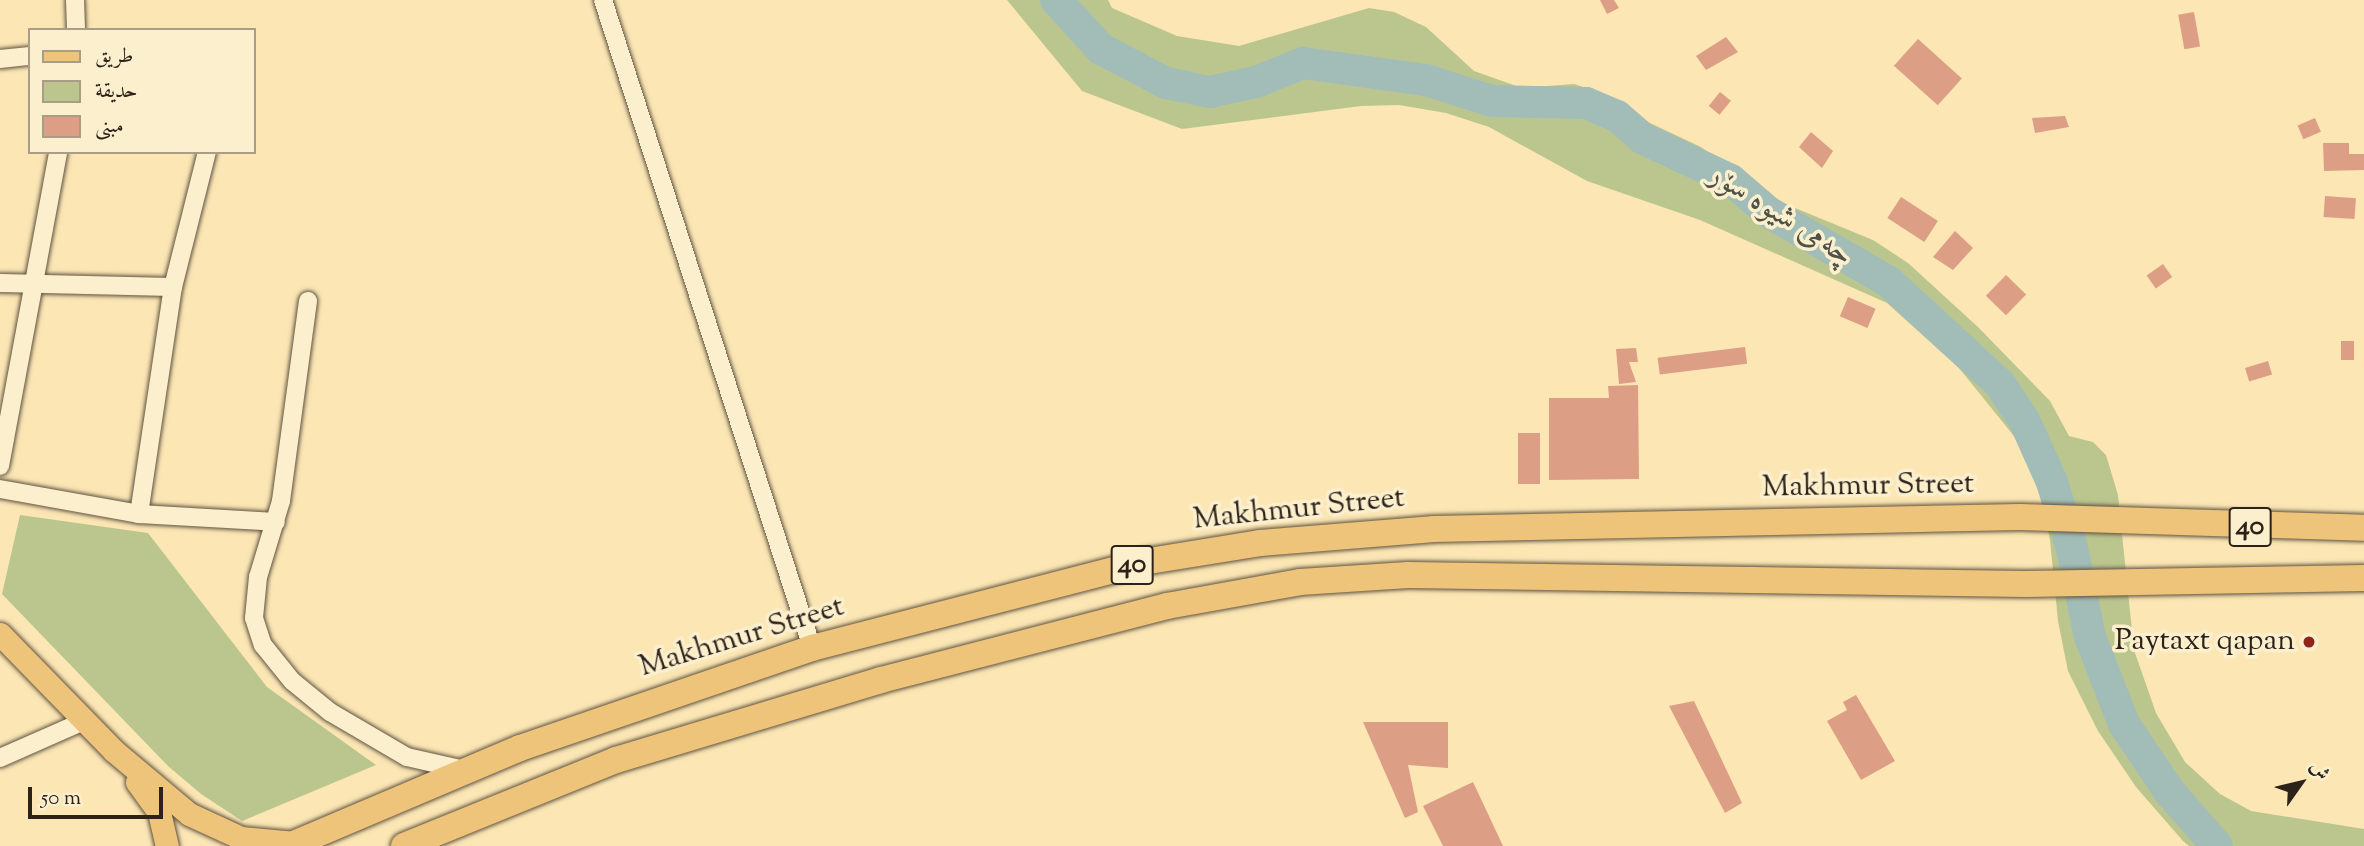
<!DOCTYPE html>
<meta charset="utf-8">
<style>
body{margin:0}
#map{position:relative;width:2364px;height:846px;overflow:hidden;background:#fbe6b4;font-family:"Sorts Mill Goudy",Amiri,serif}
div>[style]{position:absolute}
.green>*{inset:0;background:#bbc68f}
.river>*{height:32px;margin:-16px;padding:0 16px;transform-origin:16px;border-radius:16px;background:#a2bdb7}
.building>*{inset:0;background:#dd9e86;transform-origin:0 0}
.roads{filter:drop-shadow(0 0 2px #605340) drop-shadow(0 0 2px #605340)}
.minor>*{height:18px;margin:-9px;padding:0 9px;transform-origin:9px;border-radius:9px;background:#fcefce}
.major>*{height:23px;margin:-11.5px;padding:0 11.5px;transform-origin:11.5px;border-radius:11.5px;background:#eec37a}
.highway>*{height:26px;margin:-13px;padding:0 13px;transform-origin:13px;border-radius:13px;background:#eec37a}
.dots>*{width:19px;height:19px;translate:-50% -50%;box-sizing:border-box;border:4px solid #fcefce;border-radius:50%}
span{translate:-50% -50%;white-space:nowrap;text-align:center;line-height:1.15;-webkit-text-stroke:7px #fcefce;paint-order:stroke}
.shield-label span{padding:2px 5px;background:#fcefce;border:2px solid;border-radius:5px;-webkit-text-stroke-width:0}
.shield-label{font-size:28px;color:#2c2219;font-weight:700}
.street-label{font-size:30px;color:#2c2219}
.poi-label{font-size:30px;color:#2c2219}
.right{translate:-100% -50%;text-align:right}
.water-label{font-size:32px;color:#4f5048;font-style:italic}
.legend{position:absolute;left:28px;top:28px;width:228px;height:126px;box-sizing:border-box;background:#fcefce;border:2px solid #a99d86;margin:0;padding:9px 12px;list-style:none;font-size:21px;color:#2c2219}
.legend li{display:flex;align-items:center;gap:14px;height:35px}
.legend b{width:35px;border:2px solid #a99d86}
.north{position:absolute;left:2266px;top:748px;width:70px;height:70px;-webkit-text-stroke:5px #fcefce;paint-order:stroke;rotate:56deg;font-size:19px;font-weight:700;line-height:28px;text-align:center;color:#2c2219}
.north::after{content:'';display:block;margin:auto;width:24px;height:32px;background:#2c2219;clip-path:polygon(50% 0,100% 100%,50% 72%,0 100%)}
.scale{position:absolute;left:28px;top:787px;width:135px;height:32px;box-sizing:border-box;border:4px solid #2c2219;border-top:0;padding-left:9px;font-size:21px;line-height:24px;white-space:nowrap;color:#2c2219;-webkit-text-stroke:5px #fcefce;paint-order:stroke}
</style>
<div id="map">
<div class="green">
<div style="clip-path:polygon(1007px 0,1108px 0,1112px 8px,1177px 36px,1239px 46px,1369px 8px,1394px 12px,1426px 27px,1474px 71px,1522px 88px,1574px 84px,1608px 95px,1633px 115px,1701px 147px,1768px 197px,1873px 240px,1908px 263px,1979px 328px,2050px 401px,2069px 436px,2093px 442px,2106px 455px,2118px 495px,2134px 650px,2156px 713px,2185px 762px,2220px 794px,2251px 811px,2364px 829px,2364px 846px,2189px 846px,2183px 841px,2136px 787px,2098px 731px,2068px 671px,2058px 621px,2050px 540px,2036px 475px,2022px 446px,1959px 368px,1887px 303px,1700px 220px,1587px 181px,1489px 127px,1446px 113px,1399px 105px,1361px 106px,1182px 129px,1082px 91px)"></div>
<div style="clip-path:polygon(20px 515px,148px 533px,267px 687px,376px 765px,242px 821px,201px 794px,168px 766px,2px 594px)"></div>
</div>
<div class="river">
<div style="left:1056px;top:0;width:67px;rotate:47.4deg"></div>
<div style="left:1101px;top:49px;width:73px;rotate:27.6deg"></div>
<div style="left:1166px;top:83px;width:45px;rotate:11.6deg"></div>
<div style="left:1210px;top:92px;width:47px;rotate:-12.3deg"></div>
<div style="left:1256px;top:82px;width:51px;rotate:-22deg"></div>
<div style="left:1303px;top:63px;width:124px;rotate:7.9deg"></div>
<div style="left:1426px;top:80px;width:69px;rotate:17.7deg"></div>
<div style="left:1492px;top:101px;width:94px;rotate:1.2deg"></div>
<div style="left:1586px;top:103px;width:34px;rotate:23deg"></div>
<div style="left:1617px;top:116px;width:33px;rotate:41deg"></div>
<div style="left:1642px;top:138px;width:98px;rotate:25.3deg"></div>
<div style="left:1731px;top:180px;width:49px;rotate:40.9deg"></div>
<div style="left:1768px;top:212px;width:140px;rotate:30deg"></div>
<div style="left:1889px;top:282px;width:151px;rotate:42.6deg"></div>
<div style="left:2000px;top:384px;width:45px;rotate:56.7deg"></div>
<div style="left:2025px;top:422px;width:66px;rotate:65.8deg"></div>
<div style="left:2052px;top:482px;width:69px;rotate:73.1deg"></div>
<div style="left:2072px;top:548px;width:91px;rotate:78.6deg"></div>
<div style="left:2090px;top:637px;width:93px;rotate:68.7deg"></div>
<div style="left:2124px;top:724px;width:81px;rotate:56.1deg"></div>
<div style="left:2169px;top:791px;width:73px;rotate:48.9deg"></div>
</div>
<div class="building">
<div style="clip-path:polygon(1600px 0,1614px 0,1619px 8px,1607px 14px)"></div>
<div style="left:2194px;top:12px;width:35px;height:16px;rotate:80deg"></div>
<div style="clip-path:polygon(1726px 37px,1738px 52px,1706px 70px,1696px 56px)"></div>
<div style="left:1918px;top:39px;width:59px;height:36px;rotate:42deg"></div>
<div style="left:1720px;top:92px;width:14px;height:18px;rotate:39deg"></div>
<div style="clip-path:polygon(2065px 116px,2069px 127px,2035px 133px,2032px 118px)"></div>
<div style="left:2315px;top:118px;width:15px;height:19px;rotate:67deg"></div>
<div style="clip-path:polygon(1811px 132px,1833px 151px,1822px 168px,1799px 147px)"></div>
<div style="clip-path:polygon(2323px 143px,2349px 143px,2349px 154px,2364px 154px,2364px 170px,2324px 171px)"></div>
<div style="left:2325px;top:196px;width:31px;height:21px;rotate:4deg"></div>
<div style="left:1901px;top:197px;width:44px;height:25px;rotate:33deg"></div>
<div style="clip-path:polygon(1955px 231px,1973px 248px,1953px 270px,1933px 257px)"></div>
<div style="left:2163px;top:264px;width:16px;height:20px;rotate:55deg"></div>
<div style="left:2006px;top:275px;width:28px;height:29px;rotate:44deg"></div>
<div style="left:1848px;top:297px;width:30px;height:21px;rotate:23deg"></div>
<div style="left:2341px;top:341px;width:13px;height:19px"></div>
<div style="left:1745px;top:347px;width:17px;height:88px;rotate:83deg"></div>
<div style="clip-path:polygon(1636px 348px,1638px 362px,1629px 362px,1636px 382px,1619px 384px,1616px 349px)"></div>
<div style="left:2268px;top:361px;width:14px;height:24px;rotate:73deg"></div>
<div style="clip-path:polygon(1638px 385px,1639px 479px,1549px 480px,1549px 398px,1609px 398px,1608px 386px)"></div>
<div style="left:1518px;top:433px;width:22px;height:51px"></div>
<div style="clip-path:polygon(1856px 695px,1895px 761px,1861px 780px,1827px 721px,1847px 710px,1843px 702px)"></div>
<div style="clip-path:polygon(1694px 701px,1742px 803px,1725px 813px,1669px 706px)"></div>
<div style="clip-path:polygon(1363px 722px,1448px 722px,1448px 768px,1408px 765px,1418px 812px,1405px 818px)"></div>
<div style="clip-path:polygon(1473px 782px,1503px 846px,1443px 846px,1423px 806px)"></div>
</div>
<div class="roads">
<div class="minor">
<div style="left:75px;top:0;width:30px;rotate:88deg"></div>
<div style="left:603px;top:0;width:681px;rotate:72.12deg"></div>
<div style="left:0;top:59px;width:30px;rotate:-6deg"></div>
<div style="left:0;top:283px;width:173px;rotate:1.3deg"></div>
<div style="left:308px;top:301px;width:202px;rotate:97.7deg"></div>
<div style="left:281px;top:501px;width:79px;rotate:106.8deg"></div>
<div style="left:258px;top:577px;width:41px;rotate:95.6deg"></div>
<div style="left:254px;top:618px;width:28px;rotate:72deg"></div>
<div style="left:263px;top:645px;width:46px;rotate:51.1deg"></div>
<div style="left:292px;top:681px;width:49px;rotate:39.2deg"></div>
<div style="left:330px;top:712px;width:89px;rotate:30.3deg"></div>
<div style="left:407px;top:757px;width:58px;rotate:12.8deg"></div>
<div style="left:0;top:466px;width:319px;rotate:-79.5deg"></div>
<div style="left:0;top:489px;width:141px;rotate:10.2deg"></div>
<div style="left:139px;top:514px;width:137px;rotate:3.3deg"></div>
<div style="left:139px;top:514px;width:230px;rotate:-81.5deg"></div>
<div style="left:173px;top:287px;width:139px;rotate:-75.9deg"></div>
<div style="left:0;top:758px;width:92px;rotate:-23.8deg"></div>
</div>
<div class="major">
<div style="left:0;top:634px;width:163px;rotate:45.7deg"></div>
<div style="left:114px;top:751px;width:98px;rotate:40deg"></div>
<div style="left:189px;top:814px;width:57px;rotate:24.8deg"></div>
<div style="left:241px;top:838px;width:54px;rotate:5.3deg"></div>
<div style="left:137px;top:782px;width:37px;rotate:54deg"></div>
<div style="left:159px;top:812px;width:35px;rotate:77deg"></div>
</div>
<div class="highway">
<div style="left:289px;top:846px;width:251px;rotate:-23deg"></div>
<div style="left:520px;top:748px;width:309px;rotate:-18.9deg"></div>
<div style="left:812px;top:648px;width:348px;rotate:-14.5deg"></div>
<div style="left:1149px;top:561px;width:112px;rotate:-9.2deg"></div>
<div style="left:1260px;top:543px;width:175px;rotate:-4.6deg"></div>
<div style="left:1434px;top:529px;width:586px;rotate:-1.17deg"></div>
<div style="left:2020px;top:517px;width:344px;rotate:1.8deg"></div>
<div style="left:404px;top:846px;width:229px;rotate:-22.1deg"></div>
<div style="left:616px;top:760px;width:277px;rotate:-16.8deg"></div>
<div style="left:881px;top:680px;width:295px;rotate:-14.5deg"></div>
<div style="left:1167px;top:606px;width:135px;rotate:-10.2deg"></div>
<div style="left:1300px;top:582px;width:108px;rotate:-3.7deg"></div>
<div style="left:1408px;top:575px;width:618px;rotate:0.83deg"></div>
<div style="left:2026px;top:584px;width:338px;rotate:-1deg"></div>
</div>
</div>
<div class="dots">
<div style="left:2309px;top:642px;background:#8f2418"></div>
</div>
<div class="shield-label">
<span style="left:2250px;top:527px">40</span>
<span style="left:1132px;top:565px">40</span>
</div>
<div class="street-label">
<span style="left:1868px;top:487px;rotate:-1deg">Makhmur Street</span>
<span style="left:1299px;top:510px;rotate:-6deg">Makhmur Street</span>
<span style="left:742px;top:638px;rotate:-17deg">Makhmur Street</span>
</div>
<div class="poi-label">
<span class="right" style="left:2295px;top:642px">Paytaxt qapan</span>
</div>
<div class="water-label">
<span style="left:1781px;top:216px;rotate:32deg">چەمی شیوە سۆر</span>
</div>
<ul class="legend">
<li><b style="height:9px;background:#eec37a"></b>طريق</li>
<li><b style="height:19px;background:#bbc68f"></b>حديقة</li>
<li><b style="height:19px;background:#dd9e86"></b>مبنى</li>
</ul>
<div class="north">ش</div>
<div class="scale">50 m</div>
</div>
